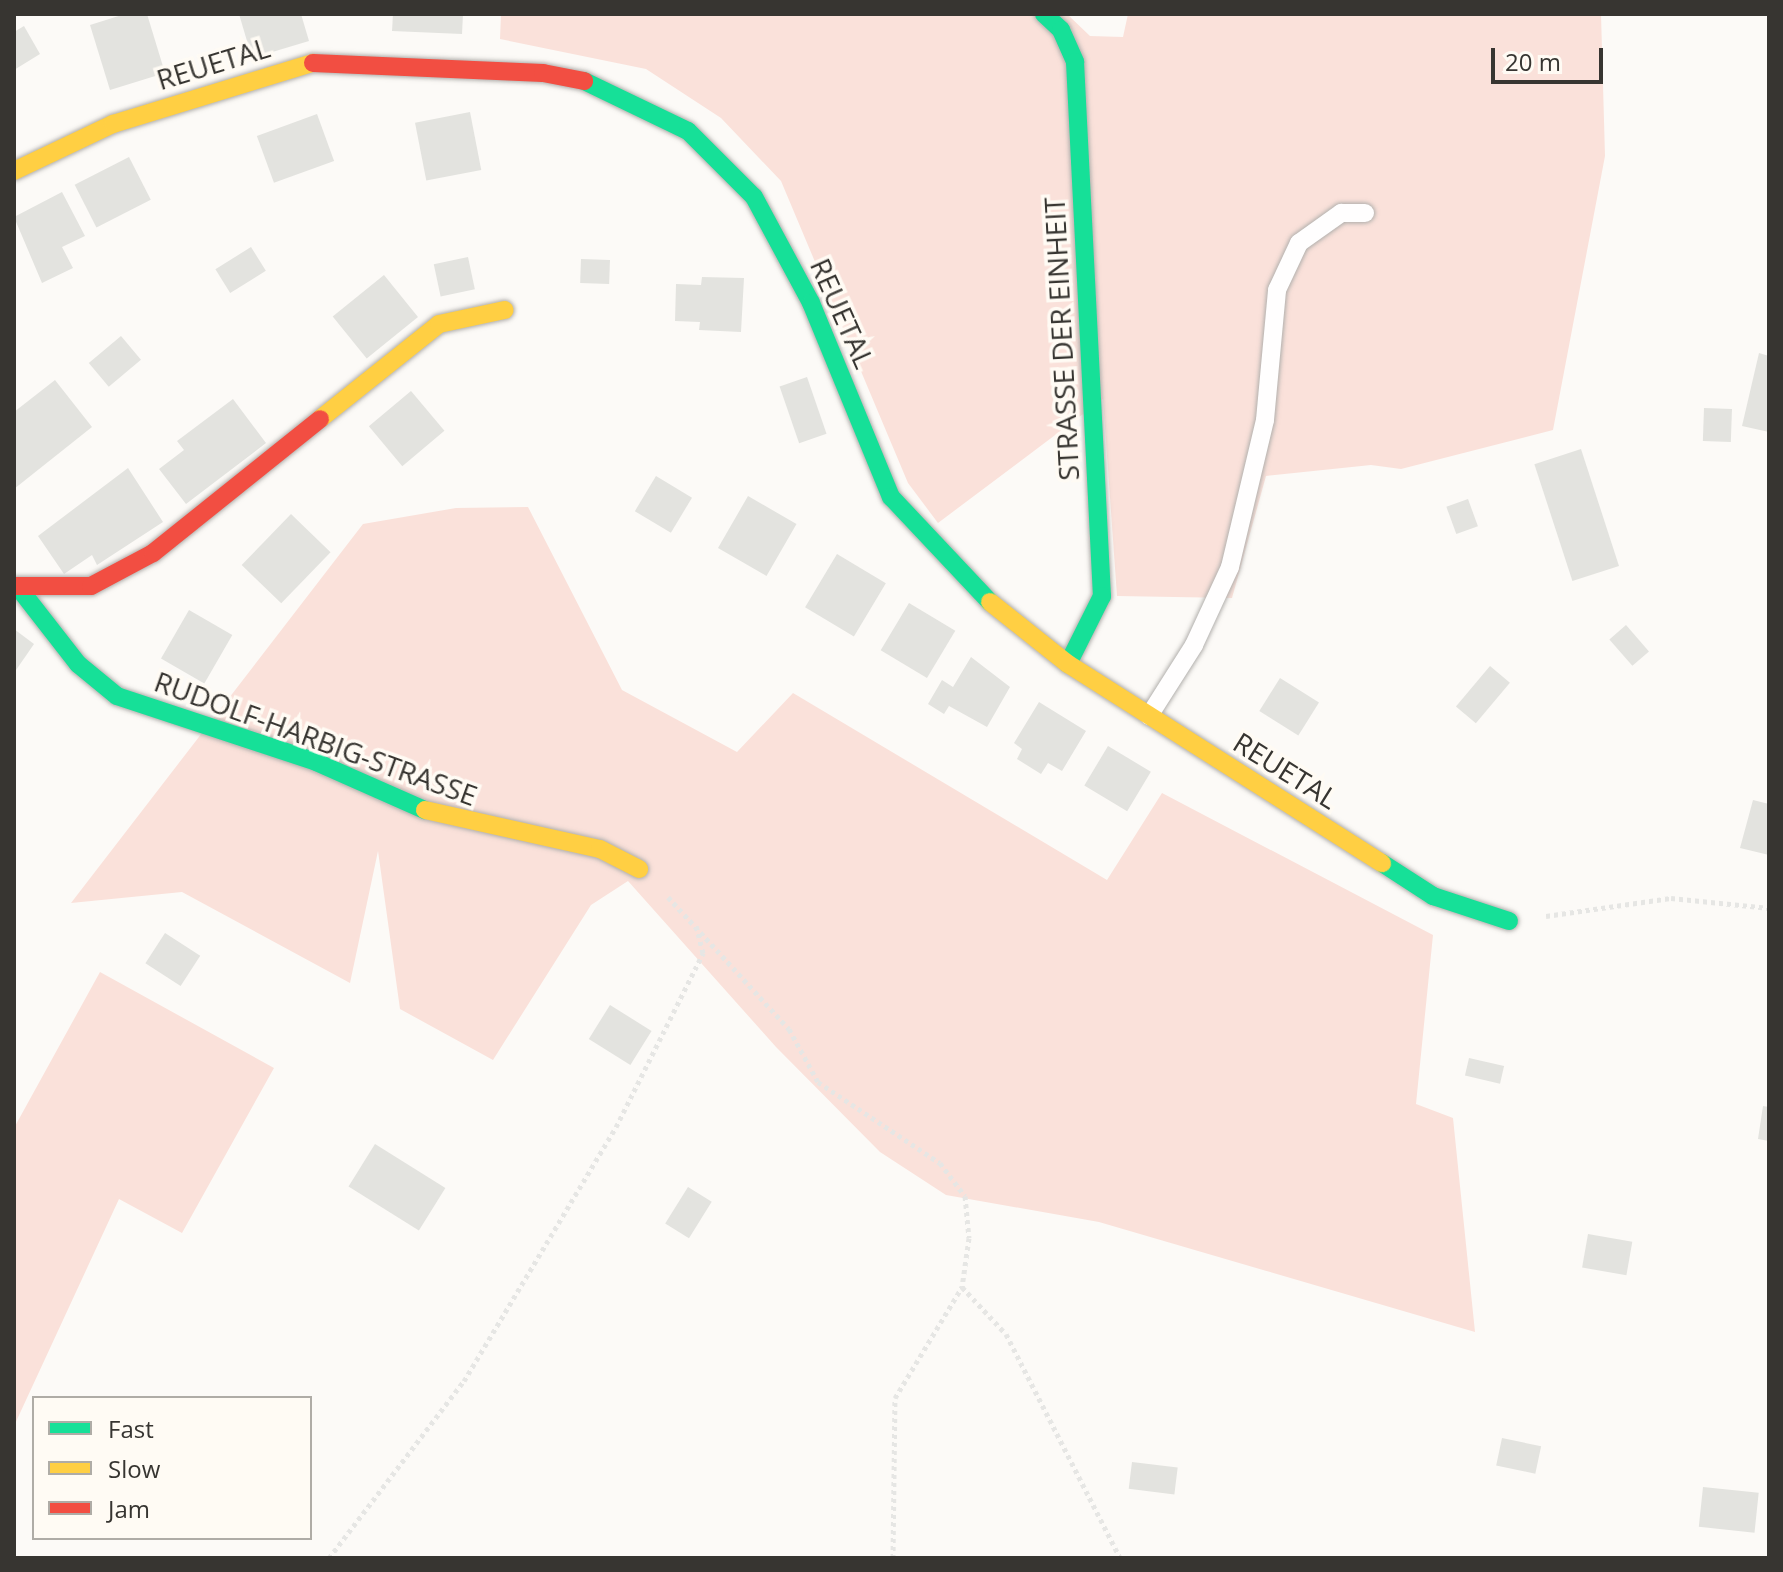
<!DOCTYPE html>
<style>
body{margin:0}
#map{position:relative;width:1783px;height:1572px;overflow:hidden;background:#fcfaf7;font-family:"Open Sans",sans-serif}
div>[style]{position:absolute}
.green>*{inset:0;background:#fae1da}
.building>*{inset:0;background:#e3e3df;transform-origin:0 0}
.path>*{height:5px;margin-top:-2.5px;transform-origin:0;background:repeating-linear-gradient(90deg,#e6e6e4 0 4px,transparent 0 8px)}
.roads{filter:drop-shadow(0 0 2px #b2b0ad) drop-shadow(0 0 2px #b2b0ad)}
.lane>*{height:18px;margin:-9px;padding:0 9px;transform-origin:9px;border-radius:9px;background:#fffefe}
.fast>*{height:18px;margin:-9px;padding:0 9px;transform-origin:9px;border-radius:9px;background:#16e098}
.slow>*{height:18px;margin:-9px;padding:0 9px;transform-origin:9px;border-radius:9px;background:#ffcf43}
.jam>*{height:18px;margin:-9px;padding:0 9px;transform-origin:9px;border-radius:9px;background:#f24e42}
span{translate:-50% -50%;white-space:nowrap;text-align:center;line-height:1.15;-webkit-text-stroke:7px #fffbf4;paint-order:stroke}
.street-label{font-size:28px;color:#373531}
.frame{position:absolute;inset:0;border:16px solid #373531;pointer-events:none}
.legend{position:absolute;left:32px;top:1396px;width:280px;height:144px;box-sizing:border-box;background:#fffbf4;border:2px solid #afaca6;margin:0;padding:10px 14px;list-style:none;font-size:24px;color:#373531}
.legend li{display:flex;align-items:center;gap:16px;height:40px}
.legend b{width:40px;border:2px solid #afaca6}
.scale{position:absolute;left:1491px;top:48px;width:112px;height:36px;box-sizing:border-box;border:4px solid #373531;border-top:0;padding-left:10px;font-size:24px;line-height:28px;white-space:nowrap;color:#373531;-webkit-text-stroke:6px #fffbf4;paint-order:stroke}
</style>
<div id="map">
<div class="green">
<div style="clip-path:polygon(501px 14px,1067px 14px,1090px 36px,1123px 37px,1128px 14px,1601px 14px,1605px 156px,1553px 430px,1401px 469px,1371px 465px,1266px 476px,1232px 598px,1117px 596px,1103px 399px,938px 523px,908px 483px,781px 181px,721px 118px,646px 69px,500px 39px)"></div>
<div style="clip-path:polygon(528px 507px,622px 690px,737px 752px,793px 693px,1107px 880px,1162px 793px,1433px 935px,1416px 1104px,1453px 1118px,1475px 1332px,1099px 1222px,946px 1195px,880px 1152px,776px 1047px,628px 881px,591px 905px,493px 1060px,400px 1009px,378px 851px,350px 983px,182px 892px,71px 903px,363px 524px,456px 508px)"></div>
<div style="clip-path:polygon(100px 972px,274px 1068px,182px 1233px,119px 1199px,14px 1426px,14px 1128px)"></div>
</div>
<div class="building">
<div style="clip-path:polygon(125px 14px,147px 14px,165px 73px,110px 90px,90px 25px)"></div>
<div style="clip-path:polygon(239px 14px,301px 14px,309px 41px,252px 58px)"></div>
<div style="clip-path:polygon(393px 14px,463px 14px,462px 34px,392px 31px)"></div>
<div style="clip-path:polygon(24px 26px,40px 54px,14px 70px,14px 32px)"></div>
<div style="left:470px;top:112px;width:59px;height:56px;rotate:79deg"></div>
<div style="left:317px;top:114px;width:50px;height:64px;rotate:70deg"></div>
<div style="left:129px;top:157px;width:48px;height:61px;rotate:63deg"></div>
<div style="clip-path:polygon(62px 192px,85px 236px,62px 247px,73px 268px,42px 283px,14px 217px)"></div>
<div style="left:251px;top:247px;width:28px;height:42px;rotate:58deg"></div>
<div style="left:468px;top:257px;width:33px;height:35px;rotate:78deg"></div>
<div style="left:581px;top:259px;width:29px;height:24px;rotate:2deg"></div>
<div style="left:384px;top:275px;width:54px;height:66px;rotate:51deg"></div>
<div style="clip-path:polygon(702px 277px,744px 278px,741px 332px,699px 330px,700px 322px,675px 321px,676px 284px,701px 285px)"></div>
<div style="left:121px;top:336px;width:31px;height:42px;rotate:50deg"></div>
<div style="clip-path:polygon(1759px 353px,1769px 356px,1769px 432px,1742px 426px)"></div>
<div style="left:807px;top:377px;width:60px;height:29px;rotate:71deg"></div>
<div style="clip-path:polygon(55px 380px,92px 427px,14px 489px,14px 412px)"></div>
<div style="left:411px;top:391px;width:52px;height:55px;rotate:50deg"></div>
<div style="clip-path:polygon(233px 399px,266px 443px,186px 504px,159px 469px,184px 450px,177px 441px)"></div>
<div style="left:1704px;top:408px;width:28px;height:33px;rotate:2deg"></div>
<div style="left:1581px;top:449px;width:123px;height:49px;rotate:72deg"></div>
<div style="clip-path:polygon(128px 468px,163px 522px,97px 565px,92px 555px,64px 574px,38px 536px)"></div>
<div style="left:656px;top:476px;width:42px;height:41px;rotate:31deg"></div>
<div style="left:748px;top:496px;width:56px;height:60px;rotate:30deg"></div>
<div style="left:1468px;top:499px;width:29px;height:23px;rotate:70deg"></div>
<div style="left:291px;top:514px;width:55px;height:71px;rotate:44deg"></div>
<div style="left:837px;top:554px;width:57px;height:62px;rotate:31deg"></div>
<div style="left:909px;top:603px;width:54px;height:55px;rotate:31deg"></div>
<div style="left:189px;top:610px;width:50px;height:56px;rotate:30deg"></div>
<div style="left:1626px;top:625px;width:35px;height:22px;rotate:49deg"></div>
<div style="clip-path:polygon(14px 629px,34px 644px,14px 673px)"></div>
<div style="clip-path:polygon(971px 657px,1010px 687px,987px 727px,949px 706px,944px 714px,928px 704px,942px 680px,953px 687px)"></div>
<div style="left:1490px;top:666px;width:26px;height:53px;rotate:40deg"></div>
<div style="left:1280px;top:678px;width:46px;height:39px;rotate:32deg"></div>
<div style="clip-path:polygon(1039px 702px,1086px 731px,1062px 771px,1048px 763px,1041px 774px,1017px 759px,1022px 749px,1014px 743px)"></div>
<div style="left:1108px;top:746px;width:50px;height:46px;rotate:31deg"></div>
<div style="clip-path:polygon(1753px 800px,1769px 804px,1769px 855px,1740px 848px)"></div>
<div style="left:165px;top:933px;width:42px;height:36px;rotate:33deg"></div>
<div style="left:610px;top:1005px;width:49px;height:40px;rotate:32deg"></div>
<div style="left:1469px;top:1058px;width:36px;height:18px;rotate:13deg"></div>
<div style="clip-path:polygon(1763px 1106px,1769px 1107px,1769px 1141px,1758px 1139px)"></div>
<div style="left:375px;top:1144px;width:83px;height:50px;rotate:32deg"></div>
<div style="left:688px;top:1187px;width:28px;height:43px;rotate:32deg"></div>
<div style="left:1588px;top:1234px;width:45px;height:34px;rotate:10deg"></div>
<div style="left:1502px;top:1438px;width:40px;height:28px;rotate:12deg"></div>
<div style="left:1132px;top:1462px;width:46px;height:27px;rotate:7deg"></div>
<div style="left:1703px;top:1487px;width:56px;height:40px;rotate:6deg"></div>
</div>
<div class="path">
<div style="left:668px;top:897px;width:179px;rotate:47.5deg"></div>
<div style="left:789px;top:1029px;width:60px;rotate:61.3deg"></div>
<div style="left:818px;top:1082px;width:146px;rotate:33.6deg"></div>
<div style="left:940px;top:1163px;width:41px;rotate:52.9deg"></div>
<div style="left:965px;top:1196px;width:42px;rotate:84.6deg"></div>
<div style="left:969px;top:1238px;width:49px;rotate:98.1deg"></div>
<div style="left:962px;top:1287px;width:64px;rotate:46.9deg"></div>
<div style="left:1006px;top:1334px;width:251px;rotate:63deg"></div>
<div style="left:1546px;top:916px;width:126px;rotate:-8.2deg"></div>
<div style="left:1671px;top:898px;width:99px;rotate:5.8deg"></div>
<div style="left:329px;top:1558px;width:223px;rotate:-52.7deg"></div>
<div style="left:464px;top:1381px;width:296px;rotate:-59.1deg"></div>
<div style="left:616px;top:1127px;width:195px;rotate:-63.4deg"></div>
<div style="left:703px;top:953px;width:29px;rotate:-104deg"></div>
<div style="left:893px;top:1558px;width:160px;rotate:-89.3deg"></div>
<div style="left:895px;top:1398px;width:130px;rotate:-58.9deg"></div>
</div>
<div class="roads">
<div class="lane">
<div style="left:1149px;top:716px;width:84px;rotate:-57.6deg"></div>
<div style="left:1194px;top:645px;width:86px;rotate:-65.2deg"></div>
<div style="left:1230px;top:567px;width:151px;rotate:-76.6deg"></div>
<div style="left:1265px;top:420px;width:131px;rotate:-84.7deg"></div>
<div style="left:1277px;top:290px;width:52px;rotate:-64.9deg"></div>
<div style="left:1299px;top:243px;width:52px;rotate:-35.5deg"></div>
<div style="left:1341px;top:213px;width:24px"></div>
</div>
<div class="fast">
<div style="left:1044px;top:14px;width:23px;rotate:43deg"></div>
<div style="left:1061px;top:30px;width:35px;rotate:66deg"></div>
<div style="left:1075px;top:62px;width:535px;rotate:87.11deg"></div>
<div style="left:1102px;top:596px;width:76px;rotate:116.6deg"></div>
<div style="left:584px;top:81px;width:115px;rotate:25.7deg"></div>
<div style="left:688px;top:131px;width:93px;rotate:45deg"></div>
<div style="left:754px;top:197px;width:120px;rotate:61.7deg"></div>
<div style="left:811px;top:303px;width:210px;rotate:67.6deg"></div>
<div style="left:891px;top:497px;width:144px;rotate:46.7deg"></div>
<div style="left:18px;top:587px;width:98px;rotate:52.1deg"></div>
<div style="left:78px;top:664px;width:50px;rotate:39.4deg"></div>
<div style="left:117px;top:696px;width:210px;rotate:18.3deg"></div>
<div style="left:316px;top:762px;width:119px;rotate:23.8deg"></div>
<div style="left:1382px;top:863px;width:61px;rotate:32.9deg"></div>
<div style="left:1433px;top:896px;width:80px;rotate:18.2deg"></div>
</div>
<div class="slow">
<div style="left:14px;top:171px;width:110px;rotate:-25.4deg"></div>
<div style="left:113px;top:124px;width:209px;rotate:-17deg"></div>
<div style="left:320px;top:419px;width:152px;rotate:-38.6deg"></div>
<div style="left:439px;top:324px;width:67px;rotate:-12deg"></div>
<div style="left:990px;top:602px;width:100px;rotate:38.5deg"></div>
<div style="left:1068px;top:664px;width:372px;rotate:32.4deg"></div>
<div style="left:425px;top:810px;width:179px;rotate:12.6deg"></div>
<div style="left:600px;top:849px;width:44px;rotate:27.1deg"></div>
</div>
<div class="jam">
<div style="left:313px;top:63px;width:230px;rotate:2.5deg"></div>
<div style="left:543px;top:73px;width:42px;rotate:11deg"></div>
<div style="left:14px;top:586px;width:77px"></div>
<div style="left:91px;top:586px;width:70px;rotate:-28deg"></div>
<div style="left:153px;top:553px;width:214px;rotate:-38.7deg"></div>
</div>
</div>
<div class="street-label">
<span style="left:213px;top:63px;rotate:-17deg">REUETAL</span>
<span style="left:843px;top:313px;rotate:66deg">REUETAL</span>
<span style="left:1061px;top:339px;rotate:-93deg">STRASSE DER EINHEIT</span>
<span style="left:316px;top:738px;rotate:20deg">RUDOLF-HARBIG-STRASSE</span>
<span style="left:1286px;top:770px;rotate:32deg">REUETAL</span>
</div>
<div class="frame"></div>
<ul class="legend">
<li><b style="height:10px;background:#16e098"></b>Fast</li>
<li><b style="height:10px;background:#ffcf43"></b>Slow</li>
<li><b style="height:10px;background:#f24e42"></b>Jam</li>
</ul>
<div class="scale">20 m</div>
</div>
